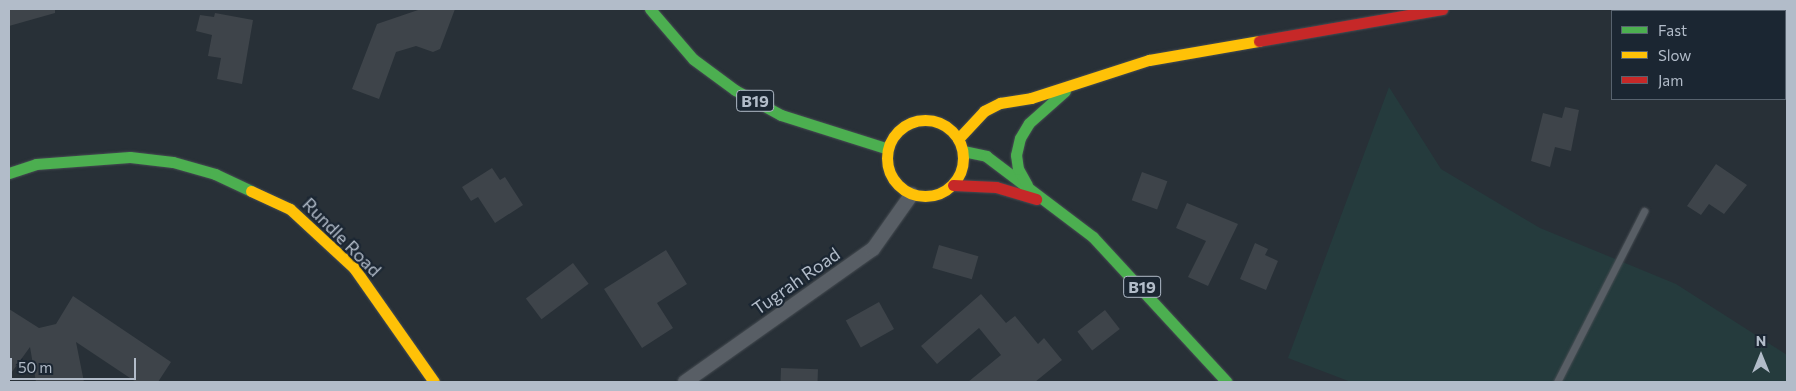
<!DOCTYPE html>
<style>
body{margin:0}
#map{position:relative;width:1796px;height:391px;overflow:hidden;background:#283037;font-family:Commissioner,sans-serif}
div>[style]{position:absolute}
.green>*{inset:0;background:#253b3d}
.building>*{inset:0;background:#3e444a;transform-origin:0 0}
.roads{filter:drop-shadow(0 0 1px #464c52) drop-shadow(0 0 1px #464c52)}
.lane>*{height:7px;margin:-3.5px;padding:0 3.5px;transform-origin:3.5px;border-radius:3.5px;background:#585e65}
.street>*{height:14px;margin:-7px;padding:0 7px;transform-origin:7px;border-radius:7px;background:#585e65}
.fast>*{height:11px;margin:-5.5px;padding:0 5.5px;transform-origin:5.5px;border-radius:5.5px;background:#4caf50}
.slow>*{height:11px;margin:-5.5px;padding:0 5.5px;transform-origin:5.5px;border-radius:5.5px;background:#ffc107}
.slow>.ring{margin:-5.5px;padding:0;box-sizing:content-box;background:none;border:11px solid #ffc107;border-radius:50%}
.jam>*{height:11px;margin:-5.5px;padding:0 5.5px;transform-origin:5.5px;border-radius:5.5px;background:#c62828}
span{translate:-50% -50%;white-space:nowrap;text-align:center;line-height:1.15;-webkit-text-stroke:4.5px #1b2632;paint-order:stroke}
.shield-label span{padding:1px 4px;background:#1b2632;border:1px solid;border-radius:4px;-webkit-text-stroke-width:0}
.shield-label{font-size:16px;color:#b2bcc9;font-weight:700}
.street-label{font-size:18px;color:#b2bcc9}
.frame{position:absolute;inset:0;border:10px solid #b2bcc9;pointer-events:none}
.legend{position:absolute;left:1611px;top:10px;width:175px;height:90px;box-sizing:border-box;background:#1b2632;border:1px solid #57626e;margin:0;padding:6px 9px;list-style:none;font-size:15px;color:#b2bcc9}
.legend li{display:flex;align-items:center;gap:10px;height:25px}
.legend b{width:25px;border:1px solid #57626e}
.north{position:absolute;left:1736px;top:331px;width:50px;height:50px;-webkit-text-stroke:4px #1b2632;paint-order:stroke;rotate:0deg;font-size:14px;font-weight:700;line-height:20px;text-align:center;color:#b2bcc9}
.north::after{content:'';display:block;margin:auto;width:18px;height:22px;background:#b2bcc9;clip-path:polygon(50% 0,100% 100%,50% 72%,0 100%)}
.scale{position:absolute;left:10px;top:358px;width:126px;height:22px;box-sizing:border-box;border:2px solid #b2bcc9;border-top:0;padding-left:6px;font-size:15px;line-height:18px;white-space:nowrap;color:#b2bcc9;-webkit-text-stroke:4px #1b2632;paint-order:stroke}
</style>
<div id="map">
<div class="green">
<div style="clip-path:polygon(1389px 87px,1441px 169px,1540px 228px,1676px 284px,1787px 355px,1787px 382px,1351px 382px,1288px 358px)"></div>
</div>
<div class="building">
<div style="clip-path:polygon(9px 9px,55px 9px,55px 13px,9px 26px)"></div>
<div style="clip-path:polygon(421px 9px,455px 9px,440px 49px,433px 52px,416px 46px,396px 52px,379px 99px,352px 89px,377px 24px)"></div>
<div style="clip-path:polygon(215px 13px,253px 20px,242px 84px,217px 79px,221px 58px,208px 56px,212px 35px,196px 31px,200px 15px,214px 17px)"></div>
<div style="clip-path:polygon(1565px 107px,1579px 110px,1571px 151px,1555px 147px,1550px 167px,1531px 161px,1543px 113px,1562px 118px)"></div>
<div style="clip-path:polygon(1716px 164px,1747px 185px,1724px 214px,1709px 204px,1701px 215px,1687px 206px)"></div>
<div style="clip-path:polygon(492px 168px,500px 180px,505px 177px,523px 205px,495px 223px,478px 197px,471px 201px,462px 187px)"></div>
<div style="left:1142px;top:172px;width:27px;height:30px;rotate:20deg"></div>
<div style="clip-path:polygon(1187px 203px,1238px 224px,1208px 286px,1188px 277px,1206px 241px,1176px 228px)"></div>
<div style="clip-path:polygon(1255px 243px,1268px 249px,1265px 255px,1278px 261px,1266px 290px,1240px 279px)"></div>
<div style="left:939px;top:245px;width:41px;height:24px;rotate:16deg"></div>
<div style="clip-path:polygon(666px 250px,687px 284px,657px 303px,673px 328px,642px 348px,604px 289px)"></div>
<div style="left:573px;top:263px;width:26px;height:59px;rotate:53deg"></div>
<div style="clip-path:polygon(981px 294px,1006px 323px,1015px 316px,1038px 344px,1044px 338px,1062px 360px,1035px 382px,968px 382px,1001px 355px,979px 328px,937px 364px,921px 346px)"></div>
<div style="clip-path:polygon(73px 296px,171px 362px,158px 382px,136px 382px,76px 342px,84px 382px,36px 382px,30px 347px,9px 376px,9px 309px,39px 328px,56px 324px)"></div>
<div style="left:879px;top:302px;width:31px;height:38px;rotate:61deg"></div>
<div style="left:1105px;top:310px;width:24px;height:35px;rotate:52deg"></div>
<div style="left:781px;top:368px;width:37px;height:14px;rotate:2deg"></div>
</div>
<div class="roads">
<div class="lane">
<div style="left:1557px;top:382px;width:192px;rotate:-63deg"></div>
</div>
<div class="street">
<div style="left:685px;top:382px;width:230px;rotate:-35.3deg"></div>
<div style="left:873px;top:249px;width:67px;rotate:-54.7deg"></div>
</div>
<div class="fast">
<div style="left:650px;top:9px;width:66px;rotate:49.3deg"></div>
<div style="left:693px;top:59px;width:52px;rotate:36.4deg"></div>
<div style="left:735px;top:90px;width:52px;rotate:28.5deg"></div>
<div style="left:781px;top:115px;width:112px;rotate:17.6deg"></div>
<div style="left:963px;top:151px;width:24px;rotate:12deg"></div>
<div style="left:986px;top:156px;width:134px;rotate:37.1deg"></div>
<div style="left:1093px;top:237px;width:197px;rotate:47.3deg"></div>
<div style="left:9px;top:173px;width:28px;rotate:-18deg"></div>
<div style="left:36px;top:164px;width:94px;rotate:-4.3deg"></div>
<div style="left:130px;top:157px;width:43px;rotate:6.6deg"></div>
<div style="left:173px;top:162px;width:44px;rotate:15.9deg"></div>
<div style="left:215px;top:174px;width:40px;rotate:25deg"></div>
<div style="left:1027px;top:185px;width:18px;rotate:-119deg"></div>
<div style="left:1018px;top:169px;width:14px;rotate:-98deg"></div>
<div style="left:1016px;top:155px;width:17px;rotate:-77deg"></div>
<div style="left:1020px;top:138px;width:17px;rotate:-59deg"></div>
<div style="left:1029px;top:123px;width:48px;rotate:-41.6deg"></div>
</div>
<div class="slow">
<div class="ring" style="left:887px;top:120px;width:65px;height:65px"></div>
<div style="left:958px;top:139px;width:38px;rotate:-47deg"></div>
<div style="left:984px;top:111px;width:18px;rotate:-27deg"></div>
<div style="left:1000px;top:103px;width:31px;rotate:-9deg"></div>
<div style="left:1031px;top:98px;width:124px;rotate:-17.9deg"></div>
<div style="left:1149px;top:60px;width:112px;rotate:-9.8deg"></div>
<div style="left:251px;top:191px;width:43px;rotate:24.8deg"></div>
<div style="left:290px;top:209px;width:87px;rotate:42.7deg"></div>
<div style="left:354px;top:268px;width:139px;rotate:54.9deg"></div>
</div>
<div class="jam">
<div style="left:1259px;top:41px;width:186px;rotate:-9.9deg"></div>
<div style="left:953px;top:185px;width:43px;rotate:2.7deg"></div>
<div style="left:996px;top:187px;width:42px;rotate:16.7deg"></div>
</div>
</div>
<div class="shield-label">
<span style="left:755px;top:101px">B19</span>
<span style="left:1142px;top:287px">B19</span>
</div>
<div class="street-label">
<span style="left:342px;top:237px;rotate:45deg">Rundle Road</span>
<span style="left:796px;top:281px;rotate:-35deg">Tugrah Road</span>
</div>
<div class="frame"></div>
<ul class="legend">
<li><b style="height:6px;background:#4caf50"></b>Fast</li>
<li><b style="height:6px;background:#ffc107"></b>Slow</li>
<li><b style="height:6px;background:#c62828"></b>Jam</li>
</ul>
<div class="north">N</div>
<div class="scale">50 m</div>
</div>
